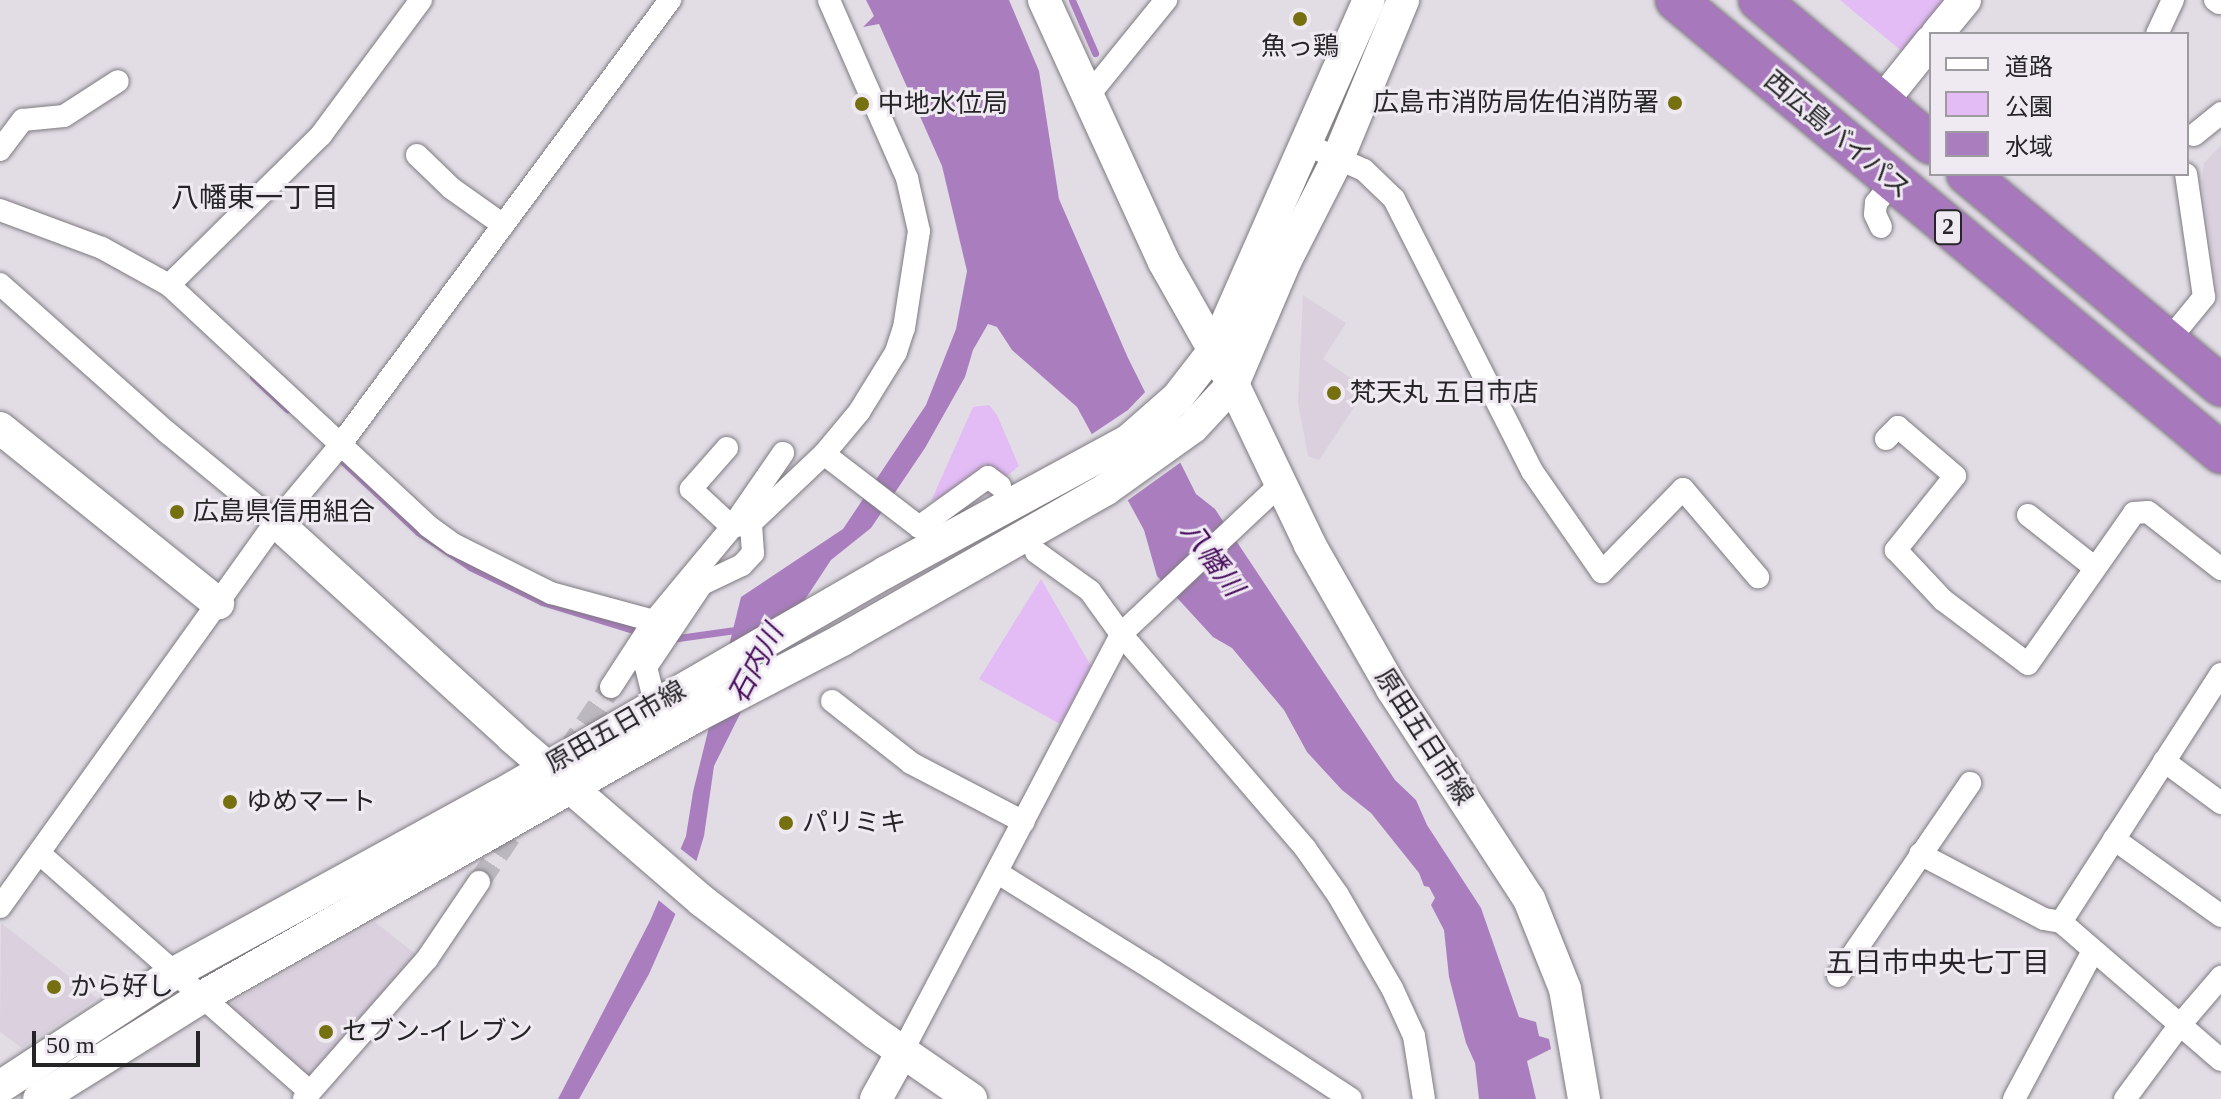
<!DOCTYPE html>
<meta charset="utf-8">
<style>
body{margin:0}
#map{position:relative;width:2221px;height:1099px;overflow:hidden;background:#e2dde5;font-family:"Times New Roman","Noto Sans JP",serif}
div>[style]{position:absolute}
.built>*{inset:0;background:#dad0de}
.green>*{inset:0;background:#e3bcf5}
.water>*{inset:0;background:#aa7ebe}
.pier>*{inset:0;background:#e2dde5}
.stream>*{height:7px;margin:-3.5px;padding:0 3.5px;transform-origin:3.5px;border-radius:3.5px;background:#aa7ebe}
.street-tunnel>*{height:22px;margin-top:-11px;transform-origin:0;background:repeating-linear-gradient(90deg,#bcb8bf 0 22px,transparent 0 33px)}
.roads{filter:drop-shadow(0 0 2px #7f7a81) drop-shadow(0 0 2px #7f7a81)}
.street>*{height:22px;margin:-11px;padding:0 11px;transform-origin:11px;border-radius:11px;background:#fff}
.secondary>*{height:32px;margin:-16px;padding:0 16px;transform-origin:16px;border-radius:16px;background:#fff}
.highway>*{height:40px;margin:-20px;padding:0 20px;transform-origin:20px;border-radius:20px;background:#a878bd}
.dots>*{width:22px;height:22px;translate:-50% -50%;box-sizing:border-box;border:4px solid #efeaf2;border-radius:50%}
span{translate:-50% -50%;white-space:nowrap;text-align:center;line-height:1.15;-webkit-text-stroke:6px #efeaf2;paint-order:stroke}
.shield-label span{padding:2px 6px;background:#efeaf2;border:2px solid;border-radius:6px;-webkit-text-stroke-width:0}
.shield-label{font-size:24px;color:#252426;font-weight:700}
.poi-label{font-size:26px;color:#252426}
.right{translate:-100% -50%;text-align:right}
.left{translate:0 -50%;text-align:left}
.street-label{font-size:26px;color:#252426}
.neighbourhood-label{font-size:28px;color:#252426}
.water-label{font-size:28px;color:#460b5b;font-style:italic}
.legend{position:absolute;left:1929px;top:32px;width:260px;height:144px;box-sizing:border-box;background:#efeaf2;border:2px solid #9e9ba0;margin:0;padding:10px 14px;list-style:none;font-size:24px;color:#252426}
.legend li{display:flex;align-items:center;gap:16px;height:40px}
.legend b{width:40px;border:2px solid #9e9ba0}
.scale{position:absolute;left:32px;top:1031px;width:168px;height:36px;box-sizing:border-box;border:4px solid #252426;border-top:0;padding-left:10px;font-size:24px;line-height:28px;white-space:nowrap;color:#252426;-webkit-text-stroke:6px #efeaf2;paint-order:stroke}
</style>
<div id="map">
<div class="built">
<div style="clip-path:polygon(2221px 145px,2221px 318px,2202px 183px,2204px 163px)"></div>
<div style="clip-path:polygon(1303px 295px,1346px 323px,1323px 359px,1366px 389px,1319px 460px,1308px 456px,1298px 403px)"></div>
<div style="clip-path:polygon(375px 922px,418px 956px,312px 1074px,302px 1074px,230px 1010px,233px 1002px)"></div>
<div style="clip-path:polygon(1px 923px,97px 998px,22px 1048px,0 1032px)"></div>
</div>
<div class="green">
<div style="clip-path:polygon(1840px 0,1957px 0,1910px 58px)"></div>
<div style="clip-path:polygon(989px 405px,997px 415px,1019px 466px,1005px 478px,985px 464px,946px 496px,931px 501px,973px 407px)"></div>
<div style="clip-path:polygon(1041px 579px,1091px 666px,1060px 724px,979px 679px)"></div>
</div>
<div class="water">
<div style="clip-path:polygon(866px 0,1009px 0,1039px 71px,1059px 199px,1128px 358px,1196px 494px,1215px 509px,1395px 780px,1416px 800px,1427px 825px,1481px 908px,1519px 1017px,1536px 1022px,1539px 1036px,1549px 1039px,1551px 1049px,1527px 1061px,1536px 1099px,1479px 1099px,1475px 1063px,1466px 1043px,1449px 977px,1444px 930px,1431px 905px,1435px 898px,1429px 887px,1424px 886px,1419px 873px,1371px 813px,1342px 790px,1307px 752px,1284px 710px,1232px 648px,1213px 637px,1157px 576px,1144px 530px,1077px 407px,1012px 350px,997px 327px,988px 324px,973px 350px,965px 377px,925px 448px,871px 528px,831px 560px,773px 648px,714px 766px,704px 836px,691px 879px,649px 974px,579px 1099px,558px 1099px,650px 921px,686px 836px,693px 792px,741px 597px,843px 529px,926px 405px,956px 329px,967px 271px,942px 166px,879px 24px,863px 27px,874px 16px)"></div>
</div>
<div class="pier">
<div style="clip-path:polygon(1148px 389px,1184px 460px,1124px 503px,1089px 436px,1128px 410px)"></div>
<div style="clip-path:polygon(677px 846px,700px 864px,679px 917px,656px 898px)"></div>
</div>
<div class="stream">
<div style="left:1072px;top:0;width:58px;rotate:66.5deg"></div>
<div style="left:253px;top:377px;width:47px;rotate:43.3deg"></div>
<div style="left:340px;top:459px;width:107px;rotate:43.1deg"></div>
<div style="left:418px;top:532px;width:63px;rotate:33.9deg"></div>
<div style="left:470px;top:567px;width:80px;rotate:25.9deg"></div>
<div style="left:542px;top:602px;width:106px;rotate:17.1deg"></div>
<div style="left:671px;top:639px;width:72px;rotate:-8deg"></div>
</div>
<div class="street-tunnel">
<div style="left:567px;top:752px;width:78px;rotate:-55.9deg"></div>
<div style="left:479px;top:882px;width:75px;rotate:-55.9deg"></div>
</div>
<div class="roads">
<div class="street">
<div style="left:2215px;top:0;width:5px;rotate:37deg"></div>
<div style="left:2157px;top:34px;width:38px;rotate:-65deg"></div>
<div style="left:1088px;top:96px;width:124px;rotate:-50.9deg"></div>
<div style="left:2194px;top:135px;width:35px;rotate:-39deg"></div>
<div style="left:1303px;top:143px;width:67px;rotate:23.9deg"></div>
<div style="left:1364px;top:170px;width:42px;rotate:44deg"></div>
<div style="left:1394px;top:199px;width:305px;rotate:63.1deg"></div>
<div style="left:1532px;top:471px;width:123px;rotate:55.3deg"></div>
<div style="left:1602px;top:572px;width:116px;rotate:-45.7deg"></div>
<div style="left:1683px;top:489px;width:116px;rotate:49.6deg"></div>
<div style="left:0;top:150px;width:38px;rotate:-53deg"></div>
<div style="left:23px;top:120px;width:41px;rotate:-5.6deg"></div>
<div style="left:64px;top:116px;width:64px;rotate:-32.9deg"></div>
<div style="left:417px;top:155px;width:47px;rotate:44.1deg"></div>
<div style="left:451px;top:188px;width:64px;rotate:35.4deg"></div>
<div style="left:0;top:210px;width:109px;rotate:20.4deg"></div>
<div style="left:102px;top:248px;width:77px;rotate:28.9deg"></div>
<div style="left:169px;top:285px;width:354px;rotate:42.9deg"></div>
<div style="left:428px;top:526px;width:31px;rotate:36deg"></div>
<div style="left:453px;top:544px;width:110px;rotate:26.6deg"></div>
<div style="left:551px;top:593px;width:107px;rotate:15.2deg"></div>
<div style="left:1881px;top:227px;width:14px;rotate:-115deg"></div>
<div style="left:1875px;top:214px;width:11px;rotate:-85deg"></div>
<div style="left:1876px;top:203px;width:27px;rotate:-51deg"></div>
<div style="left:0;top:284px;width:225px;rotate:41.6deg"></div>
<div style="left:168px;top:433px;width:140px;rotate:39.5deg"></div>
<div style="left:169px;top:285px;width:214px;rotate:-44.6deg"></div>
<div style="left:321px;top:135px;width:168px;rotate:-53.5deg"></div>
<div style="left:2177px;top:330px;width:43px;rotate:-50.7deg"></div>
<div style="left:2204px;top:297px;width:124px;rotate:-98.3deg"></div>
<div style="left:1886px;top:439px;width:17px;rotate:-45deg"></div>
<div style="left:1898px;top:427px;width:75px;rotate:40.7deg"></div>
<div style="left:1955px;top:476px;width:95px;rotate:128.6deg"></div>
<div style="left:1896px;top:550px;width:69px;rotate:46.8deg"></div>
<div style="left:1943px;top:600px;width:106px;rotate:37deg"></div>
<div style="left:2028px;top:664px;width:184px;rotate:-54.9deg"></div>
<div style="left:2134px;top:513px;width:14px;rotate:-4deg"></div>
<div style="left:2148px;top:512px;width:93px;rotate:38deg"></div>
<div style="left:727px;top:448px;width:55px;rotate:131.3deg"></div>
<div style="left:691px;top:489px;width:56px;rotate:42.8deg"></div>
<div style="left:732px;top:527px;width:90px;rotate:-55.4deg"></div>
<div style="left:824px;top:454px;width:120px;rotate:37.5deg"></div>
<div style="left:919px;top:527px;width:85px;rotate:-35.9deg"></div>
<div style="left:988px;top:477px;width:15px;rotate:37deg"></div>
<div style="left:2028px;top:515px;width:85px;rotate:38.3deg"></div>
<div style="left:1036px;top:552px;width:67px;rotate:35.8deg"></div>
<div style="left:1090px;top:591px;width:53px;rotate:54.2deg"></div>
<div style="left:1121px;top:634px;width:282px;rotate:49.3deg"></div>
<div style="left:1305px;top:848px;width:57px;rotate:54.9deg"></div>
<div style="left:1338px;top:895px;width:108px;rotate:59.9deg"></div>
<div style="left:1392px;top:988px;width:53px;rotate:65.4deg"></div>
<div style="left:1414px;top:1036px;width:64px;rotate:81deg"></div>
<div style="left:611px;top:687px;width:79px;rotate:-56.9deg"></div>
<div style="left:654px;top:621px;width:122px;rotate:-50.3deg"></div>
<div style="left:732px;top:527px;width:19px;rotate:-12deg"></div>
<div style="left:751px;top:523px;width:100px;rotate:-43.4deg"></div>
<div style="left:824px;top:454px;width:55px;rotate:-50.2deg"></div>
<div style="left:859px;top:412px;width:70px;rotate:-58.3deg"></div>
<div style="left:896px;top:352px;width:25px;rotate:-72deg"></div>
<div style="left:904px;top:328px;width:98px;rotate:-81.2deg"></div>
<div style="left:919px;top:231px;width:54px;rotate:-102.8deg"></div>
<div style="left:907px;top:178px;width:194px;rotate:-113.7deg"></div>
<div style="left:832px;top:701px;width:100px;rotate:38.1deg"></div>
<div style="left:911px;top:763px;width:127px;rotate:27.6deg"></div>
<div style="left:655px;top:703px;width:37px;rotate:-104deg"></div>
<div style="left:646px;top:667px;width:100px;rotate:-56deg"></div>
<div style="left:702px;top:584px;width:44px;rotate:-25.4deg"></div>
<div style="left:742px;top:565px;width:16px;rotate:-47deg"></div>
<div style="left:753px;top:553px;width:30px;rotate:-94deg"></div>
<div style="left:2164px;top:761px;width:71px;rotate:36.4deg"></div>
<div style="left:2114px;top:839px;width:132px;rotate:35.7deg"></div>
<div style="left:39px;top:853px;width:361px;rotate:41.4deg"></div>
<div style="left:1920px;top:854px;width:140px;rotate:27.7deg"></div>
<div style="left:2044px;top:919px;width:17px;rotate:10deg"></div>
<div style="left:2061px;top:922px;width:211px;rotate:40.8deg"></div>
<div style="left:998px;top:873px;width:184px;rotate:31.9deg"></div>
<div style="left:1154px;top:970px;width:235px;rotate:33.2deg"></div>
<div style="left:0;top:907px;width:474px;rotate:-54.4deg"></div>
<div style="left:276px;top:522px;width:97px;rotate:-50deg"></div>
<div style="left:338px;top:448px;width:558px;rotate:-53.46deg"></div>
<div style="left:2061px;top:922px;width:295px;rotate:-57.2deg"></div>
<div style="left:1838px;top:976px;width:234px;rotate:-55.6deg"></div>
<div style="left:902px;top:1052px;width:472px;rotate:-62.3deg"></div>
<div style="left:1121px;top:634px;width:219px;rotate:-43.2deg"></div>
<div style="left:304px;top:1099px;width:186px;rotate:-48.7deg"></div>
<div style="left:427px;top:959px;width:93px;rotate:-56deg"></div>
<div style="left:2014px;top:1099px;width:168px;rotate:-61.9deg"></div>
<div style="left:2125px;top:1099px;width:91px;rotate:-53.5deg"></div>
<div style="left:2179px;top:1026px;width:65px;rotate:-49.4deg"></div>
</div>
<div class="secondary">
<div style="left:1044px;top:0;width:288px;rotate:65.4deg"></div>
<div style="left:1164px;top:262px;width:140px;rotate:60.5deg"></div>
<div style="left:1233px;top:384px;width:178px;rotate:64.4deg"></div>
<div style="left:1310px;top:545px;width:166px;rotate:60.3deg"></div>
<div style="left:1392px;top:689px;width:251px;rotate:56.9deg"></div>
<div style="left:1529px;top:899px;width:97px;rotate:68.2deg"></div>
<div style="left:1565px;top:989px;width:112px;rotate:80.2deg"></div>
<div style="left:1937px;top:34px;width:44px;rotate:-50.5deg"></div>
<div style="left:1890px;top:92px;width:65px;rotate:-51.2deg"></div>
<div style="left:0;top:428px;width:280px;rotate:38.8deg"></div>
<div style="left:276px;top:522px;width:319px;rotate:42.3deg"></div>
<div style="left:512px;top:737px;width:251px;rotate:40.8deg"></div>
<div style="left:702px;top:901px;width:216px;rotate:37.3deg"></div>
<div style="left:874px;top:1032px;width:118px;rotate:34.6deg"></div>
<div style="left:0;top:1087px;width:210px;rotate:-33.2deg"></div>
<div style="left:176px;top:972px;width:367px;rotate:-28.7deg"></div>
<div style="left:498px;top:796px;width:448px;rotate:-30deg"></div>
<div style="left:886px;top:572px;width:277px;rotate:-28.5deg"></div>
<div style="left:1129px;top:440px;width:64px;rotate:-41.2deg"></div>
<div style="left:1177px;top:398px;width:62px;rotate:-52.2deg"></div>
<div style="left:1215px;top:349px;width:381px;rotate:-66.2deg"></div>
<div style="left:39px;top:1099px;width:195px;rotate:-32deg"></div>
<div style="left:204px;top:996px;width:562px;rotate:-29.62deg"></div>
<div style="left:693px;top:718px;width:168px;rotate:-27.6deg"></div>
<div style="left:842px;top:640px;width:303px;rotate:-29.7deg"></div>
<div style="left:1105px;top:490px;width:108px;rotate:-35.6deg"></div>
<div style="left:1193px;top:427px;width:59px;rotate:-47.1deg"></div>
<div style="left:1233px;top:384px;width:135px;rotate:-66.9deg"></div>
<div style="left:1286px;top:260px;width:114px;rotate:-63deg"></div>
<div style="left:1338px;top:158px;width:171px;rotate:-67.6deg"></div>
<div style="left:876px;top:1099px;width:54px;rotate:-61deg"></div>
</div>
<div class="highway">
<div style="left:1676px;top:0;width:709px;rotate:39.73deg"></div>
<div style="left:1759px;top:0;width:224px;rotate:39.9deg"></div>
<div style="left:1967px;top:174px;width:331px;rotate:39.8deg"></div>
</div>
</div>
<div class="dots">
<div style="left:1300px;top:19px;background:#767010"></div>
<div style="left:1675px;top:103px;background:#767010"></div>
<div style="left:862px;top:104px;background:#767010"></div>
<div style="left:1334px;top:393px;background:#767010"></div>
<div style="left:177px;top:512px;background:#767010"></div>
<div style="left:230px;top:802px;background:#767010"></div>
<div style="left:786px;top:823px;background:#767010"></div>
<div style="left:54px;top:987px;background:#767010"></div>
<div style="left:326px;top:1032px;background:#767010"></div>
</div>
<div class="shield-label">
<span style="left:1948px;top:227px">2</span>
</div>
<div class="poi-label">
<span style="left:1300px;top:47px">魚っ鶏</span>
<span class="right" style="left:1659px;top:103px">広島市消防局佐伯消防署</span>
<span class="left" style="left:878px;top:104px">中地水位局</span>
<span class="left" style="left:1350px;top:393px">梵天丸 五日市店</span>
<span class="left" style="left:193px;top:512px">広島県信用組合</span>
<span class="left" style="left:246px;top:802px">ゆめマート</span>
<span class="left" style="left:802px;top:823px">パリミキ</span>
<span class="left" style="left:70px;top:987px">から好し</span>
<span class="left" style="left:342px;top:1032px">セブン-イレブン</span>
</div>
<div class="street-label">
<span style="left:1837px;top:135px;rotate:40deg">西広島バイパス</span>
<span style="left:616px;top:727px;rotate:-30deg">原田五日市線</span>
<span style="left:1424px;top:737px;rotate:57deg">原田五日市線</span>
</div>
<div class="neighbourhood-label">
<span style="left:255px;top:198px">八幡東一丁目</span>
<span style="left:1938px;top:963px">五日市中央七丁目</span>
</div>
<div class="water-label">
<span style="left:1212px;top:559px;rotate:54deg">八幡川</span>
<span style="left:756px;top:664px;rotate:-62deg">石内川</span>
</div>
<ul class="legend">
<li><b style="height:10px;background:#fff"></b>道路</li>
<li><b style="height:22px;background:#e3bcf5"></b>公園</li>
<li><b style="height:22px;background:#aa7ebe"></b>水域</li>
</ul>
<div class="scale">50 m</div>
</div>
